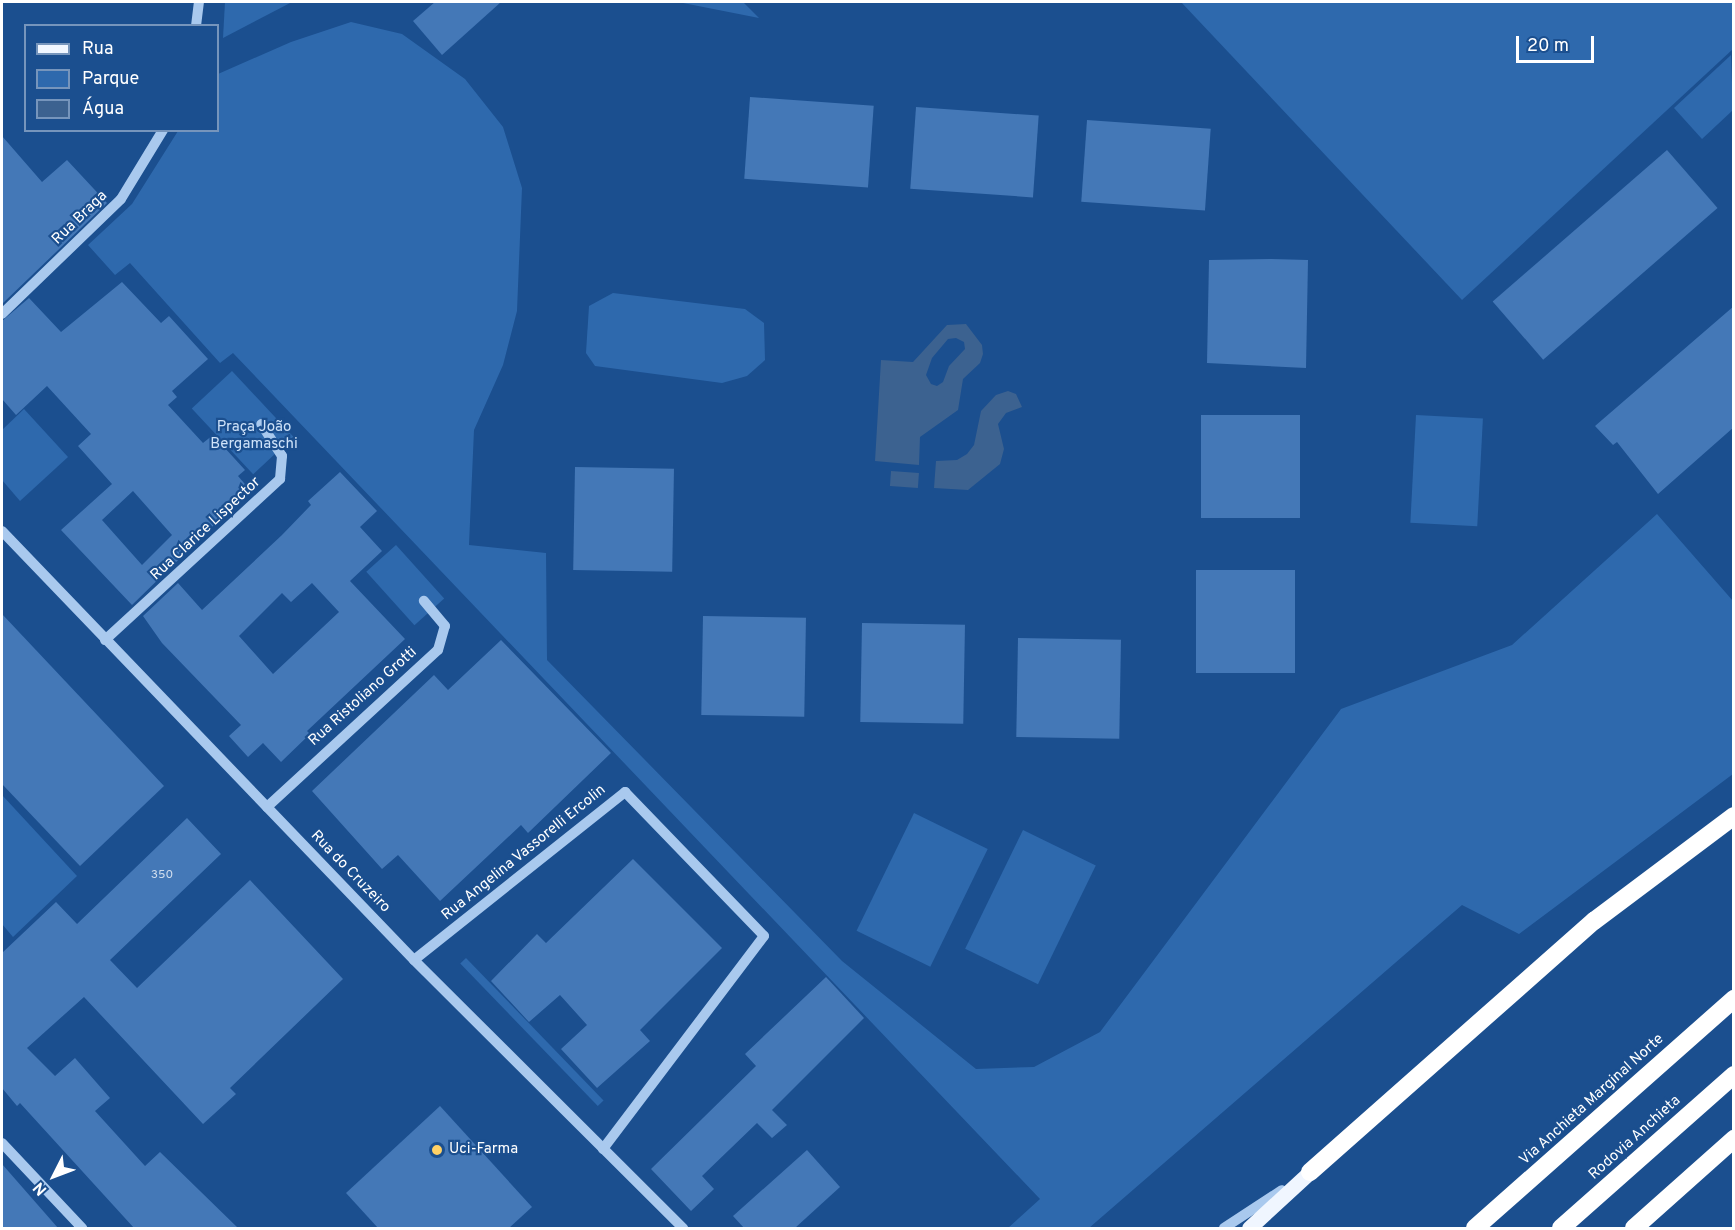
<!DOCTYPE html>
<meta charset="utf-8">
<style>
body{margin:0}
#map{position:relative;width:1735px;height:1230px;overflow:hidden;background:#1b4f8f;font-family:Overpass,sans-serif}
div>[style]{position:absolute}
.green>*{inset:0;background:#2e69ad;transform-origin:0 0}
.water>*{inset:0;background:#3c6290;transform-origin:0 0}
.building>*{inset:0;background:#4478b7;transform-origin:0 0}
.minor>*{height:10px;margin:-5px;padding:0 5px;transform-origin:5px;border-radius:5px;background:#a9c9ee}
.major>*{height:15px;margin:-7.5px;padding:0 7.5px;transform-origin:7.5px;border-radius:7.5px;background:#f0f6ff}
.highway>*{height:18px;margin:-9px;padding:0 9px;transform-origin:9px;border-radius:9px;background:#fff}
.dots>*{width:16px;height:16px;translate:-50% -50%;box-sizing:border-box;border:3px solid #1b4f8f;border-radius:50%}
span{translate:-50% -50%;white-space:nowrap;text-align:center;line-height:1.15;-webkit-text-stroke:4.5px #1b4f8f;paint-order:stroke}
.number-label{font-size:12px;color:#d0dded}
.number-label span{-webkit-text-stroke-width:0}
.street-label{font-size:15px;color:#fff}
.park-label{font-size:15px;color:#cfe3fa}
.poi-label{font-size:15px;color:#fff}
.left{translate:0 -50%;text-align:left}
.frame{position:absolute;inset:0;border:3px solid #fff;pointer-events:none}
.legend{position:absolute;left:24px;top:24px;width:195px;height:108px;box-sizing:border-box;background:#1b4f8f;border:2px solid #7695bc;margin:0;padding:8px 10px;list-style:none;font-size:18px;color:#fff}
.legend li{display:flex;align-items:center;gap:12px;height:30px}
.legend b{width:30px;border:2px solid #7695bc}
.north{position:absolute;left:24px;top:1146px;width:60px;height:60px;-webkit-text-stroke:4px #1b4f8f;paint-order:stroke;rotate:228deg;font-size:16px;font-weight:700;line-height:24px;text-align:center;color:#fff}
.north::after{content:'';display:block;margin:auto;width:21px;height:27px;background:#fff;clip-path:polygon(50% 0,100% 100%,50% 72%,0 100%)}
.scale{position:absolute;left:1516px;top:36px;width:78px;height:27px;box-sizing:border-box;border:3px solid #fff;border-top:0;padding-left:8px;font-size:18px;line-height:21px;white-space:nowrap;color:#fff;-webkit-text-stroke:4px #1b4f8f;paint-order:stroke}
</style>
<div id="map">
<div class="green">
<div style="clip-path:polygon(225px 2px,292px 2px,223px 38px)"></div>
<div style="clip-path:polygon(682px 2px,743px 2px,759px 18px,683px 3px)"></div>
<div style="clip-path:polygon(1181px 2px,1733px 2px,1733px 49px,1462px 300px)"></div>
<div style="clip-path:polygon(351px 22px,402px 34px,465px 79px,503px 127px,522px 188px,517px 311px,503px 365px,474px 430px,469px 545px,546px 553px,547px 660px,842px 961px,976px 1069px,1034px 1067px,1100px 1032px,1341px 709px,1512px 645px,1657px 514px,1733px 601px,1733px 774px,1519px 934px,1462px 905px,1089px 1228px,1008px 1228px,1040px 1199px,233px 353px,220px 363px,130px 263px,115px 275px,88px 245px,132px 204px,178px 131px,218px 130px,218px 74px,291px 42px)"></div>
<div style="clip-path:polygon(1731px 55px,1733px 110px,1702px 139px,1674px 108px)"></div>
<div style="clip-path:polygon(613px 293px,745px 309px,764px 323px,765px 360px,747px 376px,722px 383px,595px 366px,586px 353px,589px 306px)"></div>
<div style="left:232px;top:371px;width:90px;height:55px;rotate:47deg"></div>
<div style="clip-path:polygon(24px 409px,68px 457px,20px 501px,2px 480px,2px 430px)"></div>
<div style="left:1416px;top:415px;width:67px;height:108px;rotate:3deg"></div>
<div style="left:396px;top:545px;width:72px;height:40px;rotate:48deg"></div>
<div style="clip-path:polygon(2px 795px,77px 876px,13px 937px,2px 924px)"></div>
<div style="left:914px;top:813px;width:82px;height:131px;rotate:26deg"></div>
<div style="left:1023px;top:830px;width:81px;height:132px;rotate:26deg"></div>
<div style="left:466px;top:958px;width:198px;height:8px;rotate:46deg"></div>
</div>
<div class="water">
<div style="clip-path:polygon(evenodd,966px 324px,982px 345px,983px 354px,980px 363px,963px 379px,958px 410px,920px 437px,919px 465px,875px 461px,881px 360px,913px 362px,947px 325px,966px 324px,956px 338px,964px 342px,965px 349px,949px 366px,943px 382px,937px 386px,931px 384px,926px 375px,932px 358px,948px 339px,956px 338px)"></div>
<div style="clip-path:polygon(1008px 391px,1016px 394px,1022px 407px,1006px 413px,998px 424px,1004px 449px,1000px 464px,968px 490px,934px 488px,936px 461px,957px 460px,967px 454px,974px 445px,981px 411px,996px 395px)"></div>
<div style="left:891px;top:471px;width:28px;height:15px;rotate:4deg"></div>
</div>
<div class="building">
<div style="clip-path:polygon(435px 2px,501px 2px,442px 55px,413px 21px)"></div>
<div style="left:750px;top:97px;width:124px;height:82px;rotate:4deg"></div>
<div style="left:916px;top:107px;width:123px;height:82px;rotate:4deg"></div>
<div style="left:1087px;top:120px;width:124px;height:82px;rotate:4deg"></div>
<div style="clip-path:polygon(2px 136px,42px 182px,67px 160px,107px 203px,2px 304px)"></div>
<div style="left:1667px;top:150px;width:77px;height:231px;rotate:49deg"></div>
<div style="clip-path:polygon(1271px 259px,1308px 260px,1306px 368px,1207px 363px,1209px 260px)"></div>
<div style="clip-path:polygon(evenodd,122px 282px,161px 323px,169px 316px,208px 359px,172px 391px,177px 397px,168px 405px,203px 443px,213px 435px,245px 470px,238px 476px,250px 490px,132px 605px,61px 530px,112px 484px,78px 446px,91px 434px,47px 386px,16px 415px,2px 399px,2px 321px,29px 298px,61px 332px,122px 282px,133px 491px,172px 535px,142px 565px,102px 520px,133px 491px)"></div>
<div style="clip-path:polygon(1734px 306px,1734px 427px,1658px 494px,1617px 442px,1613px 445px,1595px 426px)"></div>
<div style="left:1201px;top:415px;width:99px;height:103px"></div>
<div style="left:575px;top:467px;width:99px;height:103px;rotate:1deg"></div>
<div style="clip-path:polygon(evenodd,340px 472px,377px 511px,360px 527px,382px 551px,350px 581px,405px 639px,307px 731px,310px 734px,281px 762px,263px 743px,248px 757px,229px 736px,241px 725px,162px 643px,143px 616px,178px 583px,202px 610px,282px 535px,311px 505px,308px 501px,340px 472px,312px 583px,339px 612px,273px 674px,239px 636px,282px 593px,291px 602px,312px 583px)"></div>
<div style="left:1196px;top:570px;width:99px;height:103px"></div>
<div style="clip-path:polygon(2px 614px,164px 786px,80px 866px,2px 784px)"></div>
<div style="left:703px;top:616px;width:103px;height:99px;rotate:1deg"></div>
<div style="left:862px;top:623px;width:103px;height:99px;rotate:1deg"></div>
<div style="left:1018px;top:638px;width:103px;height:99px;rotate:1deg"></div>
<div style="clip-path:polygon(501px 640px,611px 753px,528px 833px,521px 825px,440px 901px,398px 855px,382px 869px,312px 791px,434px 675px,448px 690px)"></div>
<div style="clip-path:polygon(187px 818px,221px 854px,110px 960px,137px 988px,250px 880px,343px 979px,230px 1088px,236px 1094px,203px 1124px,84px 997px,27px 1048px,55px 1076px,75px 1058px,110px 1098px,95px 1111px,145px 1166px,160px 1152px,238px 1228px,134px 1228px,20px 1103px,17px 1106px,2px 1088px,2px 953px,56px 902px,77px 924px)"></div>
<div style="clip-path:polygon(633px 859px,722px 948px,640px 1030px,650px 1041px,597px 1088px,561px 1049px,587px 1025px,560px 995px,529px 1022px,491px 981px,537px 934px,546px 943px)"></div>
<div style="clip-path:polygon(826px 977px,864px 1018px,772px 1110px,787px 1125px,772px 1138px,757px 1123px,702px 1176px,714px 1189px,691px 1211px,651px 1169px,756px 1066px,745px 1054px)"></div>
<div style="clip-path:polygon(440px 1106px,532px 1207px,509px 1228px,378px 1228px,346px 1193px)"></div>
<div style="clip-path:polygon(807px 1150px,840px 1187px,795px 1228px,744px 1228px,733px 1216px)"></div>
<div style="clip-path:polygon(2px 1164px,58px 1228px,2px 1228px)"></div>
</div>
<div class="minor">
<div style="left:196px;top:26px;width:24px;rotate:-83deg"></div>
<div style="left:2px;top:314px;width:165px;rotate:-44deg"></div>
<div style="left:121px;top:199px;width:81px;rotate:-58.7deg"></div>
<div style="left:2px;top:531px;width:595px;rotate:46.16deg"></div>
<div style="left:414px;top:960px;width:380px;rotate:44.9deg"></div>
<div style="left:105px;top:640px;width:238px;rotate:-42.6deg"></div>
<div style="left:280px;top:479px;width:23px;rotate:-85deg"></div>
<div style="left:282px;top:456px;width:38px;rotate:-123deg"></div>
<div style="left:267px;top:807px;width:232px;rotate:-42.6deg"></div>
<div style="left:438px;top:650px;width:25px;rotate:-74deg"></div>
<div style="left:445px;top:626px;width:33px;rotate:-130deg"></div>
<div style="left:414px;top:960px;width:270px;rotate:-38.5deg"></div>
<div style="left:625px;top:792px;width:200px;rotate:46deg"></div>
<div style="left:764px;top:936px;width:267px;rotate:127.1deg"></div>
<div style="left:2px;top:1143px;width:117px;rotate:46.7deg"></div>
<div style="left:1224px;top:1228px;width:69px;rotate:-33.2deg"></div>
</div>
<div class="major">
<div style="left:1249px;top:1228px;width:83px;rotate:-42.6deg"></div>
</div>
<div class="highway">
<div style="left:1310px;top:1172px;width:379px;rotate:-41.5deg"></div>
<div style="left:1594px;top:921px;width:175px;rotate:-36.9deg"></div>
<div style="left:1475px;top:1228px;width:346px;rotate:-41.5deg"></div>
<div style="left:1561px;top:1228px;width:231px;rotate:-41.5deg"></div>
<div style="left:1634px;top:1228px;width:134px;rotate:-41.7deg"></div>
</div>
<div class="dots">
<div style="left:437px;top:1150px;background:#ffd166"></div>
</div>
<div class="number-label">
<span style="left:162px;top:876px">350</span>
</div>
<div class="street-label">
<span style="left:80px;top:218px;rotate:-44deg">Rua Braga</span>
<span style="left:206px;top:529px;rotate:-43deg">Rua Clarice Lispector</span>
<span style="left:363px;top:697px;rotate:-42deg">Rua Ristoliano Grotti</span>
<span style="left:524px;top:853px;rotate:-39deg">Rua Angelina Vassorelli Ercolin</span>
<span style="left:350px;top:872px;rotate:46deg">Rua do Cruzeiro</span>
<span style="left:1592px;top:1100px;rotate:-42deg">Via Anchieta Marginal Norte</span>
<span style="left:1635px;top:1138px;rotate:-42deg">Rodovia Anchieta</span>
</div>
<div class="park-label">
<span style="left:254px;top:436px">Praça João<br>Bergamaschi</span>
</div>
<div class="poi-label">
<span class="left" style="left:449px;top:1150px">Uci-Farma</span>
</div>
<div class="frame"></div>
<ul class="legend">
<li><b style="height:8px;background:#f0f6ff"></b>Rua</li>
<li><b style="height:16px;background:#2e69ad"></b>Parque</li>
<li><b style="height:16px;background:#3c6290"></b>Água</li>
</ul>
<div class="north">N</div>
<div class="scale">20 m</div>
</div>
